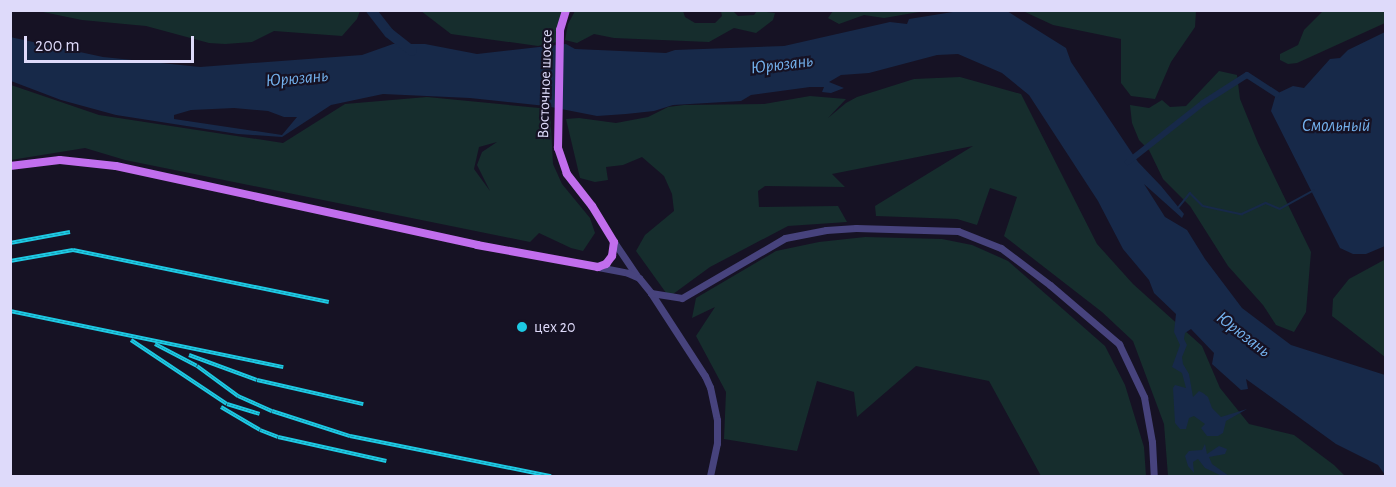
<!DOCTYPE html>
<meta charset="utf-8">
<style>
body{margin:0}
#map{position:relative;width:1396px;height:487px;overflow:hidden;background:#161224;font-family:"Alegreya Sans",sans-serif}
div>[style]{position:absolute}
.green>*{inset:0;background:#162d2d}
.water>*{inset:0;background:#172949}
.stream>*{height:1.5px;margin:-0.75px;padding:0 0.75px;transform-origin:0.75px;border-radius:0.75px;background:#172949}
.canal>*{height:6px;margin:-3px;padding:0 3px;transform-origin:3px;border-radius:3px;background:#172949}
.river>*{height:10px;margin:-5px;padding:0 5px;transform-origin:5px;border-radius:5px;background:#172949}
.minor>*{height:7px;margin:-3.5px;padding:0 3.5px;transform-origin:3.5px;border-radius:3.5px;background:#47437d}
.major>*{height:8px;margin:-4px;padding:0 4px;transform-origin:4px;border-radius:4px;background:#c16eed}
.rail>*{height:4px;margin-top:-2px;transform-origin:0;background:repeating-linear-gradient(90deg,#161224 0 4.5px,#1dc9e3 0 9px);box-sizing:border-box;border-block:2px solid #1dc9e3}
.dots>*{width:16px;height:16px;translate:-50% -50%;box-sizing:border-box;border:3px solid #161224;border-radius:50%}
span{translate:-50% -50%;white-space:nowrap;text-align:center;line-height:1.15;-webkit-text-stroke:4.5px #161224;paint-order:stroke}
.street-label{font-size:16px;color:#dedafa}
.poi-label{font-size:16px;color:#dedafa}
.left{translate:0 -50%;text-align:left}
.water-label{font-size:18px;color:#74b2ee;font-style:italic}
.frame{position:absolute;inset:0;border:12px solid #dedafa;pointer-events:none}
.scale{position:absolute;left:24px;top:36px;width:170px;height:27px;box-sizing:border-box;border:3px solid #dedafa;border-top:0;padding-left:8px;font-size:18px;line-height:21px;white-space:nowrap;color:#dedafa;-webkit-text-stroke:4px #161224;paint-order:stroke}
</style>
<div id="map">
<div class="green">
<div style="clip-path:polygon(38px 11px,360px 11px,357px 19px,342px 36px,274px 31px,252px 42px,225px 44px,209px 43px,146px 26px,82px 20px)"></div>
<div style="clip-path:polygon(421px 11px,564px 11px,557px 42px,538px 46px,451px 34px)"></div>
<div style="clip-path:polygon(575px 11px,683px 11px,685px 17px,695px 23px,715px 23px,722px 16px,721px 11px,733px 11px,738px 16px,754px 15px,757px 11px,775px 13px,773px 20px,756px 33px,734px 28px,709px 42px,614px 38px,594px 34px,577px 43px,565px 40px,568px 24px)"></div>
<div style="clip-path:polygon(833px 11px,833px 10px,925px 11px,884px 18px,864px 15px,839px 24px,828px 18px)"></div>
<div style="clip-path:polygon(1023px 11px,1196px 11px,1195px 27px,1171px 62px,1155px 99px,1131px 96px,1121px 83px,1121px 39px,1053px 25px)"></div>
<div style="clip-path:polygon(1323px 11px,1385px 11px,1385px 23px,1297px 63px,1288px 64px,1280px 60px,1280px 54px,1298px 45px,1304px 30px)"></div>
<div style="clip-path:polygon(1219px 71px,1237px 75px,1240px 99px,1258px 143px,1311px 252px,1306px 312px,1294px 332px,1276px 325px,1263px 305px,1228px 266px,1190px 206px,1163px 179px,1149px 150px,1139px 140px,1132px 123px,1130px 105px,1149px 108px,1162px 100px,1170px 107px,1186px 106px)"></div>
<div style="clip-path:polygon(960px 77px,1021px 94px,1097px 244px,1133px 284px,1202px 346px,1220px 388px,1249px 424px,1294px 435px,1334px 465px,1345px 476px,1168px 476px,1164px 424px,1133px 341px,1102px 312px,1004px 236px,1017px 197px,990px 188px,977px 225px,957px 219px,876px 216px,875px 206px,973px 146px,832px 174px,845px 187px,765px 186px,758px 191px,759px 207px,838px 206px,847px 222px,788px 226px,710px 267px,669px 297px,636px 251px,645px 235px,674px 211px,672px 194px,664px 176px,642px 157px,623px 165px,606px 167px,608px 180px,595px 182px,580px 178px,566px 119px,579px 118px,616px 123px,648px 117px,668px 107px,684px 105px,764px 104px,810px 96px,846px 99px,828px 118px,846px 103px,857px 97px,914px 79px)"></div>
<div style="clip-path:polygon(evenodd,11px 85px,99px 115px,283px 143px,345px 104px,427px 97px,550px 109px,553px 164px,562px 184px,590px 218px,595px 233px,583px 251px,571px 248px,539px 233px,530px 242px,125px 160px,85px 148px,11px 160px,11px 85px,497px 142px,482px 152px,477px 165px,490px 191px,474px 169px,479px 147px,497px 142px)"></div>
<div style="clip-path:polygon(865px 237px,942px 239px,972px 245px,1008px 261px,1105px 346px,1125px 385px,1144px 447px,1146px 476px,1041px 476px,989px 381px,916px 366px,857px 417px,854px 392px,817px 381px,797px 451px,724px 439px,726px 392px,696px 336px,715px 307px,692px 318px,696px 298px,776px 251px,819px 242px)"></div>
<div style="clip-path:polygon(1385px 256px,1386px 357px,1385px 357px,1332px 316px,1333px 299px,1349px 279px,1384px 260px)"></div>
</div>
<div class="water">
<div style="clip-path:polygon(evenodd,959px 11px,1007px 11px,1066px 48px,1071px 62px,1138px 162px,1161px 186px,1184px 214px,1182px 218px,1144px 184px,1165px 217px,1187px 230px,1205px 259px,1242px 308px,1291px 345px,1385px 375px,1385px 475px,1378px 465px,1336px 444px,1246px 379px,1248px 389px,1241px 390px,1212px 364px,1214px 353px,1191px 329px,1185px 333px,1184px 339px,1187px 345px,1182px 357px,1183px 364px,1189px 374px,1193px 397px,1199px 391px,1203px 393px,1208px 397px,1212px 408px,1221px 417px,1247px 409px,1226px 421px,1223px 433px,1218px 436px,1207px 436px,1201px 428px,1205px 424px,1194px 416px,1189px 418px,1186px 429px,1180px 429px,1175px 423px,1173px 388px,1175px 385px,1186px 388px,1182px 373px,1172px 367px,1180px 345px,1174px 332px,1176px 314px,1154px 293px,1149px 280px,1123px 249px,1098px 201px,1029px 95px,1002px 73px,958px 54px,937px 55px,869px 73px,841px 75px,829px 82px,844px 88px,831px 93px,822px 92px,824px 87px,810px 87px,751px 95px,741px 101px,673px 105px,654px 111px,626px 114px,597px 116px,546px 106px,470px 98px,383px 94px,331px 105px,282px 137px,238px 134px,116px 115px,61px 100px,11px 81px,10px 37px,103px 57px,200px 67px,362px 55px,393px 44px,425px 44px,477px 54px,566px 44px,575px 49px,666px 53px,675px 50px,784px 46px,890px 22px,907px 24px,909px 19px,959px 11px,234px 108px,268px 111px,284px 117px,297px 117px,282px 135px,174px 119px,174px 115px,191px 110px,234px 108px)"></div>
<div style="clip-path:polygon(1385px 32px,1385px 246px,1366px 254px,1353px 254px,1340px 248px,1271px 111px,1276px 94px,1293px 86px,1304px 88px,1330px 59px,1340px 58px,1348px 50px)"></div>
<div style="clip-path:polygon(1205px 444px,1207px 454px,1219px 446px,1227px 449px,1225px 454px,1209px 457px,1212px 464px,1229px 476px,1222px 476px,1205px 468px,1198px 459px,1193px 462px,1194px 473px,1188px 466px,1185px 456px,1189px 451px,1202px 450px)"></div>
</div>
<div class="stream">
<div style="left:1178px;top:208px;width:19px;rotate:-51deg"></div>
<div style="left:1190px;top:193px;width:18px;rotate:45deg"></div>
<div style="left:1203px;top:206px;width:40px;rotate:12deg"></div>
<div style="left:1242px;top:214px;width:26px;rotate:-25deg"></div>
<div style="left:1266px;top:203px;width:15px;rotate:23deg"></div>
<div style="left:1280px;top:209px;width:38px;rotate:-29deg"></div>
</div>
<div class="canal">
<div style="left:1128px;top:162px;width:95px;rotate:-38.2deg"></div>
<div style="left:1203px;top:103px;width:52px;rotate:-32.5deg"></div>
<div style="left:1247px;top:75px;width:35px;rotate:33deg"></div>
</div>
<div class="river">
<div style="left:371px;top:10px;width:29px;rotate:52deg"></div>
<div style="left:389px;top:33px;width:29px;rotate:38deg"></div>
</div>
<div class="minor">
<div style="left:614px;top:242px;width:41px;rotate:55.9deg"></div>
<div style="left:598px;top:267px;width:31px;rotate:11deg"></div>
<div style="left:628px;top:273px;width:12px;rotate:24deg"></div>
<div style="left:639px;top:278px;width:19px;rotate:51deg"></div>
<div style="left:651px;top:293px;width:99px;rotate:57deg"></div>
<div style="left:705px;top:376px;width:12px;rotate:66deg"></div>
<div style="left:710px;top:387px;width:34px;rotate:78deg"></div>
<div style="left:717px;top:420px;width:23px;rotate:90deg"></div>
<div style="left:717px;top:443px;width:34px;rotate:102deg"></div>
<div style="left:651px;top:293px;width:31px;rotate:9deg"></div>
<div style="left:682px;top:298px;width:119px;rotate:-30.2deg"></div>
<div style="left:785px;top:238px;width:42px;rotate:-11deg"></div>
<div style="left:826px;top:230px;width:30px;rotate:-4deg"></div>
<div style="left:856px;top:228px;width:102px;rotate:1.7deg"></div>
<div style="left:958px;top:231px;width:46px;rotate:21.6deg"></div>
<div style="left:1001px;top:248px;width:61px;rotate:37.1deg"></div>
<div style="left:1050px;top:285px;width:91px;rotate:40.5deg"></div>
<div style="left:1119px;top:344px;width:59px;rotate:64.7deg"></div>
<div style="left:1144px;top:397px;width:46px;rotate:79.9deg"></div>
<div style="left:1152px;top:442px;width:34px;rotate:87deg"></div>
</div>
<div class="major">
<div style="left:10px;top:166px;width:50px;rotate:-6.8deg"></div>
<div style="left:60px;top:160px;width:56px;rotate:6.1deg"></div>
<div style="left:116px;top:166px;width:370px;rotate:12.3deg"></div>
<div style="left:477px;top:245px;width:123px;rotate:10.3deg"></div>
<div style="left:598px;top:267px;width:9px;rotate:-21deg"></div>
<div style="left:606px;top:264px;width:10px;rotate:-53deg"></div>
<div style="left:612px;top:256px;width:14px;rotate:-82deg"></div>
<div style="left:614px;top:242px;width:42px;rotate:-121.4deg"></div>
<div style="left:592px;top:206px;width:41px;rotate:-128deg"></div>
<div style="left:567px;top:174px;width:28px;rotate:-109deg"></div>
<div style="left:558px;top:148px;width:118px;rotate:-89deg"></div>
<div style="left:560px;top:30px;width:21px;rotate:-73deg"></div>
</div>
<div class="rail">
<div style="left:10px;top:243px;width:61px;rotate:-10.4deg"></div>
<div style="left:10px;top:261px;width:64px;rotate:-9.9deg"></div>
<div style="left:73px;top:250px;width:261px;rotate:11.5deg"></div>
<div style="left:10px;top:311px;width:279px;rotate:11.6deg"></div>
<div style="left:131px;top:340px;width:115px;rotate:33.7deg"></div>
<div style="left:227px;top:404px;width:34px;rotate:17deg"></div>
<div style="left:155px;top:344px;width:47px;rotate:27.6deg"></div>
<div style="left:197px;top:366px;width:51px;rotate:36.2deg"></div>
<div style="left:238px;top:396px;width:37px;rotate:24deg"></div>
<div style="left:272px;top:411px;width:82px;rotate:17.8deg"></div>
<div style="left:350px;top:436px;width:205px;rotate:11.3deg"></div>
<div style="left:189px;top:355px;width:72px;rotate:20.2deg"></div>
<div style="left:257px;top:380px;width:109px;rotate:12.8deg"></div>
<div style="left:221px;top:407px;width:45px;rotate:30.5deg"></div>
<div style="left:260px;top:430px;width:19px;rotate:21deg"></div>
<div style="left:278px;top:437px;width:111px;rotate:12.5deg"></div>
</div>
<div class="dots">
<div style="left:522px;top:327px;background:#1dc9e3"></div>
</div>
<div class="street-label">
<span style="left:545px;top:84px;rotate:-88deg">Восточное шоссе</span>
</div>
<div class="poi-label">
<span class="left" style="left:534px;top:327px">цех 20</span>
</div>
<div class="water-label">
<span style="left:782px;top:65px;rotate:-7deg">Юрюзань</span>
<span style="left:297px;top:79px;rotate:-5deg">Юрюзань</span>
<span style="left:1336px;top:126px">Смольный</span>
<span style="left:1243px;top:335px;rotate:38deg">Юрюзань</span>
</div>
<div class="frame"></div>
<div class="scale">200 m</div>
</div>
